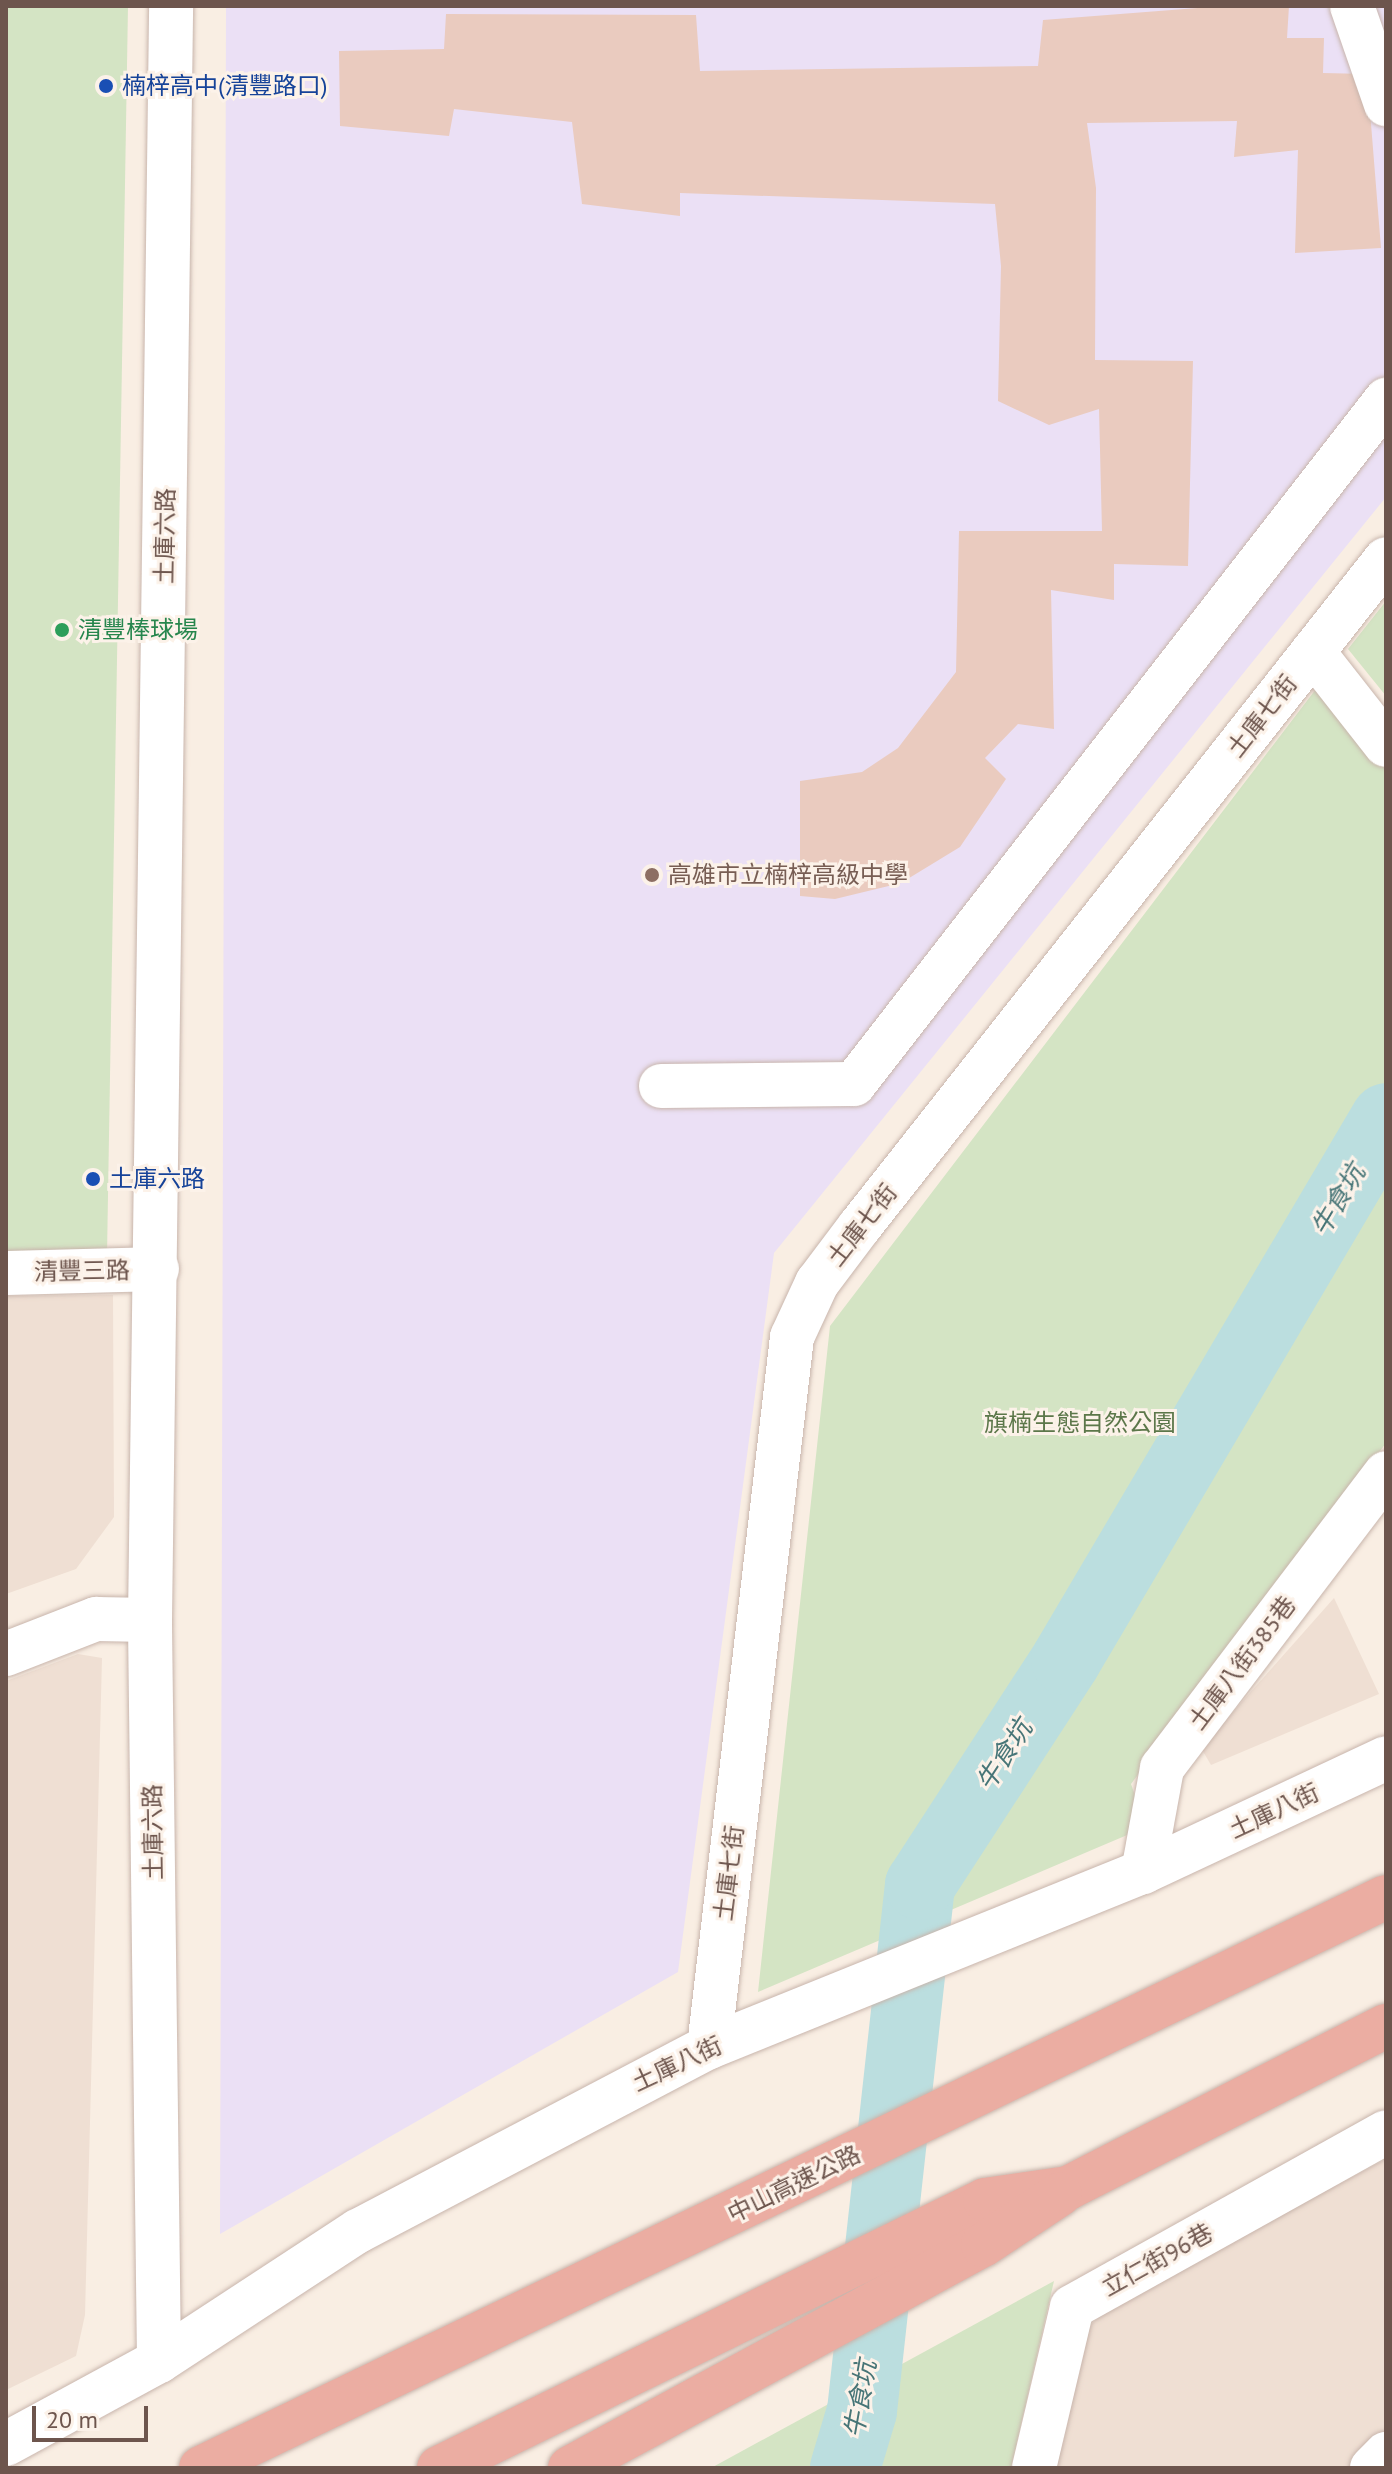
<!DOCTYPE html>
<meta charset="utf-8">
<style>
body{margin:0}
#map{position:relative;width:1392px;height:2474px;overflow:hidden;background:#f9eee3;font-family:"PT Sans","Noto Sans TC",sans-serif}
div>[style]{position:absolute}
.residential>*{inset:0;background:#efdfd3}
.education>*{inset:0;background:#ebe0f5}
.green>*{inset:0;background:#d4e4c4}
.river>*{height:70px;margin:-35px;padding:0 35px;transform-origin:35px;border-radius:35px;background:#bbdedf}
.building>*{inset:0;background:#eacbbf}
.roads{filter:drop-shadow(0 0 2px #c8b5ac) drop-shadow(0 0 2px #c8b5ac)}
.minor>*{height:44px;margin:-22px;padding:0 22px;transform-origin:22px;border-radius:22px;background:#fff}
.highway>*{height:44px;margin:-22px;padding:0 22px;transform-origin:22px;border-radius:22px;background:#ebada2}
.dots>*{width:22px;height:22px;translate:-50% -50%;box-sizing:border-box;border:4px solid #fcf2e9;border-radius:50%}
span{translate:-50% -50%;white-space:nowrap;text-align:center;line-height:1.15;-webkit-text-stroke:6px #fcf2e9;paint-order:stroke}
.transit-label{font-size:24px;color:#164399}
.left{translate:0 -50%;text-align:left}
.street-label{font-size:24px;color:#6d554d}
.leisure-label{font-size:24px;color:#27864d}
.education-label{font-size:24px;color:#785e54}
.park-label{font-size:24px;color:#5c774a}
.water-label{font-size:26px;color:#477577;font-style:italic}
.frame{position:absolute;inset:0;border:8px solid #6d554d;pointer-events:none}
.scale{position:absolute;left:32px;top:2406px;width:116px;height:36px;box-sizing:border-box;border:4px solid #6d554d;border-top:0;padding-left:10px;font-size:24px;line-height:28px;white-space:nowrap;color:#6d554d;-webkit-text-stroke:6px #fcf2e9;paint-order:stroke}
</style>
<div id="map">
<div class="residential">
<div style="clip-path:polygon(113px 1295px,114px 1517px,76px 1569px,6px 1594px,6px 1296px)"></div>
<div style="clip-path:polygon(1334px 1598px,1379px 1694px,1211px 1765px,1201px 1748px)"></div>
<div style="clip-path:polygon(78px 1654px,102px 1658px,85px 2315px,76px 2356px,6px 2390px,6px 1681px)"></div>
<div style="clip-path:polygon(1386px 2159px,1386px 2468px,1054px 2468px,1083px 2332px,1114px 2303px)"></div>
</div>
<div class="education">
<div style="clip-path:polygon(226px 6px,1386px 6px,1386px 497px,774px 1253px,678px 1972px,220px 2234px)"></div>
</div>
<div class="green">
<div style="clip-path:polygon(6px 6px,128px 6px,107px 1255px,6px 1259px)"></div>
<div style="clip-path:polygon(1386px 601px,1386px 696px,1348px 649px)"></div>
<div style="clip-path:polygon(1319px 685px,1386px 767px,1386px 1443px,1131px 1784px,1146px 1827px,758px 1992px,830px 1326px)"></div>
<div style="clip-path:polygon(1054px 2281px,1011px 2468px,711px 2468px)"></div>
</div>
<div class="river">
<div style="left:845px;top:2468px;width:59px;rotate:-73.4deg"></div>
<div style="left:862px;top:2411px;width:529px;rotate:-83.71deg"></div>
<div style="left:920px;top:1885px;width:268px;rotate:-57deg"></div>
<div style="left:1066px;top:1660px;width:629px;rotate:-59.44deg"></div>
</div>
<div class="building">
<div style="clip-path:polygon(1223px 6px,1289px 6px,1287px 38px,1324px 38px,1323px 73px,1367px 74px,1381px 248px,1295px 253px,1298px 150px,1234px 157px,1237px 121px,1087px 123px,1096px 188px,1095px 360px,1193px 361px,1188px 566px,1114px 564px,1114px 600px,1051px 590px,1054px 729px,1018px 724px,985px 758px,1006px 779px,960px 847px,901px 883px,835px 899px,800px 896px,800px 781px,862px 772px,898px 748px,956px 672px,959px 531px,1102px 531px,1099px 409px,1049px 425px,998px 401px,1001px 266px,995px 204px,680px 193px,680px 216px,582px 204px,572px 122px,454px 109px,449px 136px,340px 126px,339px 51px,444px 49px,446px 14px,696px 15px,700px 71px,1038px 66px,1043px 20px)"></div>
</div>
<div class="roads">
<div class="minor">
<div style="left:1352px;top:6px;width:104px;rotate:70.9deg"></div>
<div style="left:1313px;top:652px;width:118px;rotate:51.9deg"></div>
<div style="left:661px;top:1086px;width:193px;rotate:-0.6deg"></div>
<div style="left:854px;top:1084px;width:867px;rotate:-52.13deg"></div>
<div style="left:6px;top:1273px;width:151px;rotate:-1.5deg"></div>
<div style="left:6px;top:1654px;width:97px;rotate:-21.3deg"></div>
<div style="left:96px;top:1619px;width:54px;rotate:1.1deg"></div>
<div style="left:1143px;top:1872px;width:106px;rotate:-79.6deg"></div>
<div style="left:1162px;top:1768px;width:370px;rotate:-52.8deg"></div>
<div style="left:709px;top:2047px;width:715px;rotate:-83.33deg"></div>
<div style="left:792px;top:1337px;width:60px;rotate:-65.2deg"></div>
<div style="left:817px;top:1283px;width:71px;rotate:-53deg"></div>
<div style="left:860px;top:1226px;width:849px;rotate:-51.74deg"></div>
<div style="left:159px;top:2361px;width:741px;rotate:-90.7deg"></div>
<div style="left:150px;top:1620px;width:1614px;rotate:-89.25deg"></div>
<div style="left:6px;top:2444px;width:174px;rotate:-28.5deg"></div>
<div style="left:159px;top:2361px;width:238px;rotate:-33.2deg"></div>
<div style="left:358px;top:2231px;width:396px;rotate:-27.7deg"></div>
<div style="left:709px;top:2047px;width:468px;rotate:-22deg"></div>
<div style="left:1143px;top:1872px;width:268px;rotate:-25.1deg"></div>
<div style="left:1034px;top:2468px;width:165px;rotate:-76.7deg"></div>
<div style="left:1072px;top:2307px;width:359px;rotate:-29.1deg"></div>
<div style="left:1372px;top:2468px;width:20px;rotate:-45deg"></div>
</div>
<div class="highway">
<div style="left:201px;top:2468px;width:1315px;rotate:-25.73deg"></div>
<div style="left:439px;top:2468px;width:608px;rotate:-26.14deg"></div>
<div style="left:985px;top:2200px;width:84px;rotate:-8.2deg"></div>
<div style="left:1068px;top:2188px;width:357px;rotate:-27deg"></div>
<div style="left:570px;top:2468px;width:469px;rotate:-28.4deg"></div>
<div style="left:983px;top:2245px;width:92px;rotate:-33.5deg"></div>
</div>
</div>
<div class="dots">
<div style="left:106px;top:86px;background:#1a4fb4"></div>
<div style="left:62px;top:630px;background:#2e9e5b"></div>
<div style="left:652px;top:875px;background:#8d6e63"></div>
<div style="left:93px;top:1179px;background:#1a4fb4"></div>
</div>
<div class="transit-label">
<span class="left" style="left:122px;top:86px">楠梓高中(清豐路口)</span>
<span class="left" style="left:109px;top:1179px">土庫六路</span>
</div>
<div class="street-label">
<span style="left:165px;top:536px;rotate:-89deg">土庫六路</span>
<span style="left:1262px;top:716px;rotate:-52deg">土庫七街</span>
<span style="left:862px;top:1225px;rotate:-52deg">土庫七街</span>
<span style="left:82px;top:1271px;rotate:-1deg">清豐三路</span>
<span style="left:1242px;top:1663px;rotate:-53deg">土庫八街385巷</span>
<span style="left:1274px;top:1811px;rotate:-25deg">土庫八街</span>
<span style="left:153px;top:1832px;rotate:-91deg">土庫六路</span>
<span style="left:729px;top:1873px;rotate:-83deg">土庫七街</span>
<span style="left:677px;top:2064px;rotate:-25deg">土庫八街</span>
<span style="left:794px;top:2184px;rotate:-26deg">中山高速公路</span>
<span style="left:1157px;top:2260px;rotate:-29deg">立仁街96巷</span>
</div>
<div class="leisure-label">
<span class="left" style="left:78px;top:630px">清豐棒球場</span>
</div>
<div class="education-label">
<span class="left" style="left:668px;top:875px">高雄市立楠梓高級中學</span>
</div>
<div class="park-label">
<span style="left:1080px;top:1423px">旗楠生態自然公園</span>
</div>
<div class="water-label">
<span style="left:1338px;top:1200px;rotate:-59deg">牛食坑</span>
<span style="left:1004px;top:1755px;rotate:-57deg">牛食坑</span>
<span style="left:860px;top:2399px;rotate:-80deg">牛食坑</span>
</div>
<div class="frame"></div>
<div class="scale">20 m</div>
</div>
